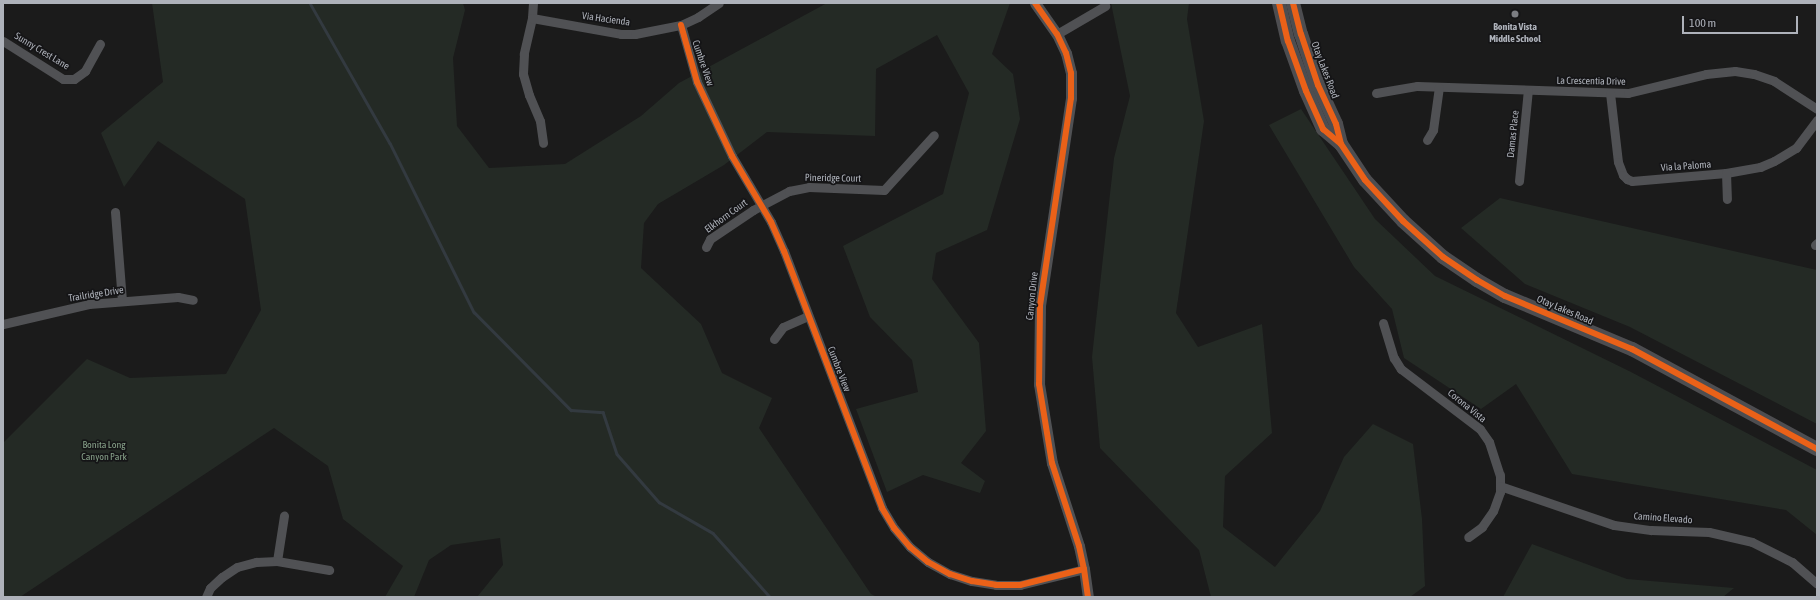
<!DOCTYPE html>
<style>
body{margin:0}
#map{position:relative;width:1820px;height:600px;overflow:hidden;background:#1b1b1b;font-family:"Asap Condensed",sans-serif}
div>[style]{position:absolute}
.green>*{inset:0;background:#242a25}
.stream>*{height:2.5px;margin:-1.25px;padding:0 1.25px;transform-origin:1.25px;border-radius:1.25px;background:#333a40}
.minor>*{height:9px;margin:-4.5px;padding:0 4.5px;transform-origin:4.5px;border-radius:4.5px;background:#505154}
.tertiary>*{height:11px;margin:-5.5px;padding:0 5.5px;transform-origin:5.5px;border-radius:5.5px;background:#505154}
.primary>*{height:14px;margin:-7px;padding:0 7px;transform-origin:7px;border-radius:7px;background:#4d4d50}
.cycleway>*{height:6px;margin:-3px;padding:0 3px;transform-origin:3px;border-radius:3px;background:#ea6118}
.dots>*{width:11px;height:11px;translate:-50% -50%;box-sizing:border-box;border:2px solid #151517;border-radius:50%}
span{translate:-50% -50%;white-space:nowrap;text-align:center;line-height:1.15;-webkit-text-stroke:3.5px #151517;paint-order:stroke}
.street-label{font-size:10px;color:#aeb2ba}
.poi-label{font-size:10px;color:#aeb2ba;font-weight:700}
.park-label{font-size:10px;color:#88a28a}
.frame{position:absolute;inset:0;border:4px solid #aeb2ba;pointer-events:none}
.scale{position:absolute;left:1682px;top:16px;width:116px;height:18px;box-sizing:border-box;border:2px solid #aeb2ba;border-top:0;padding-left:5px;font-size:12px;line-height:14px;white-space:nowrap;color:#aeb2ba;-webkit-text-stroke:3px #151517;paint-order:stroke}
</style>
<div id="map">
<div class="green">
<div style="clip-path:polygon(152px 3px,463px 3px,465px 10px,453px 58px,457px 126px,489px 168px,565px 164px,641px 116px,679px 83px,827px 3px,1010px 3px,992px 54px,1013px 74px,1020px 119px,987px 230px,936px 253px,932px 279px,979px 343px,986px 431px,961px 463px,985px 481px,980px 493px,923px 475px,887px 492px,856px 409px,918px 392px,912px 360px,870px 317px,843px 246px,943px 194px,969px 93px,937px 35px,876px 69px,875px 136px,767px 132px,724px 165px,658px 204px,644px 223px,641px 268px,701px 324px,722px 373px,772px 398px,759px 428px,871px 594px,877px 597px,477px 597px,503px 565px,500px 538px,451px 545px,429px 560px,414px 597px,385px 597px,403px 566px,343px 519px,328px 466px,274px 428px,20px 597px,3px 597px,3px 443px,87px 359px,130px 378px,226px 374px,261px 310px,245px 199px,158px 141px,124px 187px,101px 133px,163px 82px)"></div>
<div style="clip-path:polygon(1111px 3px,1189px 3px,1187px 19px,1204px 121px,1176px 313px,1198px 347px,1262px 324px,1272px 433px,1225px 476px,1223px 527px,1275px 567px,1320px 511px,1344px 457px,1373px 424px,1413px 444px,1422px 519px,1425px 586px,1410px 597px,1211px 597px,1199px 550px,1100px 448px,1092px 357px,1114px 158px,1130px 96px)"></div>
<div style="clip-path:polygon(1301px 109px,1375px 219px,1435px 276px,1631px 372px,1817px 470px,1817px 535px,1786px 510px,1572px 474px,1516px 384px,1481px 409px,1404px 358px,1392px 309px,1354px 267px,1269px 125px)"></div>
<div style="clip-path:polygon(1500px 198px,1817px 270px,1817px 424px,1630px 327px,1525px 284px,1461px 228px)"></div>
<div style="clip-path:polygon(1532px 544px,1627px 579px,1734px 588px,1723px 597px,1503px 597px)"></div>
</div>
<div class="stream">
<div style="left:310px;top:3px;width:161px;rotate:60.3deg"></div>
<div style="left:390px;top:143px;width:189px;rotate:63.6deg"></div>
<div style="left:474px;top:312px;width:138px;rotate:45.3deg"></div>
<div style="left:571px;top:410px;width:32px;rotate:4deg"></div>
<div style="left:603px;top:412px;width:44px;rotate:71.6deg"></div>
<div style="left:617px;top:454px;width:64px;rotate:48.8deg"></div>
<div style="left:659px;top:502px;width:62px;rotate:29.9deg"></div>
<div style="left:713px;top:533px;width:86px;rotate:48.3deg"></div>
</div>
<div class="minor">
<div style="left:533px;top:3px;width:15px;rotate:94deg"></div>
<div style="left:532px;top:18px;width:37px;rotate:103deg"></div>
<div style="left:524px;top:54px;width:20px;rotate:93deg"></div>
<div style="left:523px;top:74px;width:22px;rotate:74deg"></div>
<div style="left:529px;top:95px;width:28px;rotate:67deg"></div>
<div style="left:540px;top:121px;width:22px;rotate:82deg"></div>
<div style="left:532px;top:18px;width:90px;rotate:10.2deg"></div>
<div style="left:621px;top:34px;width:14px"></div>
<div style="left:635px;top:34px;width:47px;rotate:-11.1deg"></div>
<div style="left:681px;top:25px;width:19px;rotate:-25deg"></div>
<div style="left:698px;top:17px;width:25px;rotate:-34deg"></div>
<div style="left:681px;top:25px;width:59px;rotate:74.3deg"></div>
<div style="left:697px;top:82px;width:82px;rotate:64.7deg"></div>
<div style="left:732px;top:156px;width:77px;rotate:59.4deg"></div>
<div style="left:771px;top:222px;width:32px;rotate:66deg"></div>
<div style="left:784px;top:251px;width:275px;rotate:69.1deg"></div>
<div style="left:882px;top:508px;width:23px;rotate:59deg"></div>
<div style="left:894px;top:528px;width:25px;rotate:50deg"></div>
<div style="left:910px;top:547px;width:23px;rotate:40deg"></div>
<div style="left:928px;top:562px;width:25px;rotate:29deg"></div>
<div style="left:950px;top:574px;width:23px;rotate:18deg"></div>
<div style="left:972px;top:581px;width:24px;rotate:9deg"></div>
<div style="left:996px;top:585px;width:24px"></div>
<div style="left:1020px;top:585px;width:66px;rotate:-14deg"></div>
<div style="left:1057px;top:34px;width:56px;rotate:-30.3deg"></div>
<div style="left:3px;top:41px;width:71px;rotate:32.3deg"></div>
<div style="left:63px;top:79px;width:11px"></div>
<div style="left:74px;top:79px;width:14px;rotate:-36deg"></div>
<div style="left:85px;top:71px;width:31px;rotate:-61deg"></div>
<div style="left:1376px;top:93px;width:42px;rotate:-9.7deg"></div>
<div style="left:1417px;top:86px;width:211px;rotate:1.9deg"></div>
<div style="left:1628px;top:93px;width:80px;rotate:-13.7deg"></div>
<div style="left:1706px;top:74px;width:29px;rotate:-6deg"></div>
<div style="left:1735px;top:71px;width:19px;rotate:9deg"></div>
<div style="left:1754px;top:74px;width:21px;rotate:19deg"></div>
<div style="left:1774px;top:81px;width:51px;rotate:33.1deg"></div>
<div style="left:1610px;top:93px;width:69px;rotate:83.4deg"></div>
<div style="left:1618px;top:162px;width:14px;rotate:69deg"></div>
<div style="left:1623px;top:175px;width:6px;rotate:45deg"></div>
<div style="left:1627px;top:179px;width:5px;rotate:22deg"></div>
<div style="left:1632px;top:181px;width:94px;rotate:-4.9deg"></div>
<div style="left:1726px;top:173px;width:35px;rotate:-10deg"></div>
<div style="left:1760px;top:167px;width:15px;rotate:-23deg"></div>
<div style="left:1774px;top:161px;width:26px;rotate:-31deg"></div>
<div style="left:1796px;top:148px;width:35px;rotate:-53deg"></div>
<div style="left:1427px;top:140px;width:12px;rotate:-59deg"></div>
<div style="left:1433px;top:130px;width:43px;rotate:-82.1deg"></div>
<div style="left:1726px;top:173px;width:26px;rotate:88deg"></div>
<div style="left:1519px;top:181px;width:91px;rotate:-84.4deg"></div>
<div style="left:115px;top:212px;width:89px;rotate:85.5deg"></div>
<div style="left:1815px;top:245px;width:3px;rotate:-45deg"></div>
<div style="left:706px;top:247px;width:9px;rotate:-63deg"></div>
<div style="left:710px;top:239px;width:52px;rotate:-34deg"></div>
<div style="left:753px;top:210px;width:41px;rotate:-27.8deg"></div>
<div style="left:789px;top:191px;width:20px;rotate:-11deg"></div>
<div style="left:809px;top:187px;width:75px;rotate:2.3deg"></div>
<div style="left:884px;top:190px;width:74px;rotate:-47.7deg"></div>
<div style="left:1383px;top:323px;width:37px;rotate:73deg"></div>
<div style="left:1394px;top:358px;width:13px;rotate:58deg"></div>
<div style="left:1401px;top:369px;width:99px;rotate:37.2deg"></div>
<div style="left:1480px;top:429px;width:16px;rotate:55deg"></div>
<div style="left:1489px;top:442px;width:35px;rotate:72deg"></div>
<div style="left:1500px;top:475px;width:17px;rotate:90deg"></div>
<div style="left:1500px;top:492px;width:20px;rotate:110deg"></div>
<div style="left:1493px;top:511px;width:19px;rotate:125deg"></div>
<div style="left:1482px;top:527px;width:17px;rotate:144deg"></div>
<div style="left:3px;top:324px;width:88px;rotate:-13.1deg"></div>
<div style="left:89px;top:304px;width:89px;rotate:-4.5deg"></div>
<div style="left:178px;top:297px;width:15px;rotate:11deg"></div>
<div style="left:774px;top:339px;width:15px;rotate:-53deg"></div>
<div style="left:783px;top:327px;width:27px;rotate:-24deg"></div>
<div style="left:1500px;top:486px;width:120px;rotate:18.9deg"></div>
<div style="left:1614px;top:525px;width:37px;rotate:8deg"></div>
<div style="left:1651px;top:530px;width:58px;rotate:2deg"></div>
<div style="left:1709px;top:532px;width:44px;rotate:13.1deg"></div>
<div style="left:1752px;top:542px;width:45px;rotate:26.6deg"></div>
<div style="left:1792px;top:562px;width:33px;rotate:41deg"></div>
<div style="left:277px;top:561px;width:46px;rotate:-81.2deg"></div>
<div style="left:206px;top:597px;width:10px;rotate:-66deg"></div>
<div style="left:210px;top:588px;width:16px;rotate:-43deg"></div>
<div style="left:222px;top:577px;width:18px;rotate:-34deg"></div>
<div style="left:237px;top:567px;width:20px;rotate:-15deg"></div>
<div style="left:256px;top:562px;width:21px;rotate:-3deg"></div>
<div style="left:277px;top:561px;width:53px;rotate:9.8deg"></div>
</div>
<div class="tertiary">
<div style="left:1035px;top:3px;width:38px;rotate:55deg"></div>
<div style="left:1057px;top:34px;width:21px;rotate:65deg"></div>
<div style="left:1066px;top:53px;width:21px;rotate:76deg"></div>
<div style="left:1071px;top:73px;width:25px;rotate:90deg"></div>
<div style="left:1071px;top:98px;width:210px;rotate:98.5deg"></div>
<div style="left:1040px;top:306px;width:78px;rotate:90.7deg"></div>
<div style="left:1039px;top:384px;width:80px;rotate:80.7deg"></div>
<div style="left:1052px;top:463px;width:87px;rotate:72deg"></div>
<div style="left:1079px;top:546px;width:24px;rotate:78deg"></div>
<div style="left:1084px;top:569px;width:28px;rotate:82deg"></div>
</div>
<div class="primary">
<div style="left:1279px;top:3px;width:39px;rotate:77deg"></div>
<div style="left:1288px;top:41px;width:53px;rotate:70.2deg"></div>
<div style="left:1306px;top:91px;width:42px;rotate:65.9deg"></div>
<div style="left:1323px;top:129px;width:23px;rotate:40deg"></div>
<div style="left:1293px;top:3px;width:32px;rotate:76deg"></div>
<div style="left:1301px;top:34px;width:54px;rotate:71.6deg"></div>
<div style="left:1318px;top:85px;width:43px;rotate:65.2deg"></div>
<div style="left:1336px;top:124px;width:21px;rotate:76deg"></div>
<div style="left:1341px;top:144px;width:43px;rotate:56.3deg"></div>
<div style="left:1365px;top:180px;width:56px;rotate:47.2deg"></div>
<div style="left:1403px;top:221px;width:54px;rotate:42deg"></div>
<div style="left:1443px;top:257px;width:41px;rotate:34.1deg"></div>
<div style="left:1477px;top:280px;width:32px;rotate:30deg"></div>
<div style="left:1505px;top:296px;width:138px;rotate:22.7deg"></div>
<div style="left:1632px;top:349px;width:210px;rotate:28.4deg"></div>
</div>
<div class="cycleway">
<div style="left:1035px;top:3px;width:38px;rotate:55deg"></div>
<div style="left:1057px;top:34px;width:21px;rotate:65deg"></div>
<div style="left:1066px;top:53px;width:21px;rotate:76deg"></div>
<div style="left:1071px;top:73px;width:25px;rotate:90deg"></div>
<div style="left:1071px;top:98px;width:210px;rotate:98.5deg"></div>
<div style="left:1040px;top:306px;width:78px;rotate:90.7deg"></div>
<div style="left:1039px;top:384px;width:80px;rotate:80.7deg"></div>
<div style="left:1052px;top:463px;width:87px;rotate:72deg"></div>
<div style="left:1079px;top:546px;width:24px;rotate:78deg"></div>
<div style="left:1084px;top:569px;width:28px;rotate:82deg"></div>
<div style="left:1279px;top:3px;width:39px;rotate:77deg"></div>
<div style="left:1288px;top:41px;width:53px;rotate:70.2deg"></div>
<div style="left:1306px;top:91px;width:42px;rotate:65.9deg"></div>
<div style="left:1323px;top:129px;width:23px;rotate:40deg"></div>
<div style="left:1293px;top:3px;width:32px;rotate:76deg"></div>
<div style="left:1301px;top:34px;width:54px;rotate:71.6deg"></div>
<div style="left:1318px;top:85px;width:43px;rotate:65.2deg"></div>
<div style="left:1336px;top:124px;width:21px;rotate:76deg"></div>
<div style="left:1341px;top:144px;width:43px;rotate:56.3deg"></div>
<div style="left:1365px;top:180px;width:56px;rotate:47.2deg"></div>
<div style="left:1403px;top:221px;width:54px;rotate:42deg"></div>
<div style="left:1443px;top:257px;width:41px;rotate:34.1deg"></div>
<div style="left:1477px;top:280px;width:32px;rotate:30deg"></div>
<div style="left:1505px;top:296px;width:138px;rotate:22.7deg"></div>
<div style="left:1632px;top:349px;width:210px;rotate:28.4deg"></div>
<div style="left:681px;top:25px;width:59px;rotate:74.3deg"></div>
<div style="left:697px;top:82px;width:82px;rotate:64.7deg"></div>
<div style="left:732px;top:156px;width:77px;rotate:59.4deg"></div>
<div style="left:771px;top:222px;width:32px;rotate:66deg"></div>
<div style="left:784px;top:251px;width:275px;rotate:69.1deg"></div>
<div style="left:882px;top:508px;width:23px;rotate:59deg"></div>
<div style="left:894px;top:528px;width:25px;rotate:50deg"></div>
<div style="left:910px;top:547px;width:23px;rotate:40deg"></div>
<div style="left:928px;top:562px;width:25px;rotate:29deg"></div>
<div style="left:950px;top:574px;width:23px;rotate:18deg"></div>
<div style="left:972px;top:581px;width:24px;rotate:9deg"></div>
<div style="left:996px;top:585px;width:24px"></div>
<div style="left:1020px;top:585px;width:66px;rotate:-14deg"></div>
</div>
<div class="dots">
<div style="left:1515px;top:14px;background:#7b7d82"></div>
</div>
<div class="street-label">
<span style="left:606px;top:19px;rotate:8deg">Via Hacienda</span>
<span style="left:42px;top:51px;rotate:31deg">Sunny Crest Lane</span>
<span style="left:703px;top:63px;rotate:71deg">Cumbre View</span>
<span style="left:1325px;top:70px;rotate:69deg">Otay Lakes Road</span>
<span style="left:1591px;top:81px;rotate:1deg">La Crescentia Drive</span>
<span style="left:1513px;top:134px;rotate:-84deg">Damas Place</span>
<span style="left:1686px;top:166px;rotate:-4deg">Via la Paloma</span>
<span style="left:833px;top:178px;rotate:1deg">Pineridge Court</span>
<span style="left:726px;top:216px;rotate:-36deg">Elkhorn Court</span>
<span style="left:96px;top:294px;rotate:-9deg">Trailridge Drive</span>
<span style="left:1032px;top:296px;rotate:-84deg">Canyon Drive</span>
<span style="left:1565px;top:310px;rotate:23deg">Otay Lakes Road</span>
<span style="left:839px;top:369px;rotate:69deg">Cumbre View</span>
<span style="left:1467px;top:406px;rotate:39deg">Corona Vista</span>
<span style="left:1663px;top:518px;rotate:4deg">Camino Elevado</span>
</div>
<div class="poi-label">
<span style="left:1515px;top:32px">Bonita Vista<br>Middle School</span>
</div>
<div class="park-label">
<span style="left:104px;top:450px">Bonita Long<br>Canyon Park</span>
</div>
<div class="frame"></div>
<div class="scale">100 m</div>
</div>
